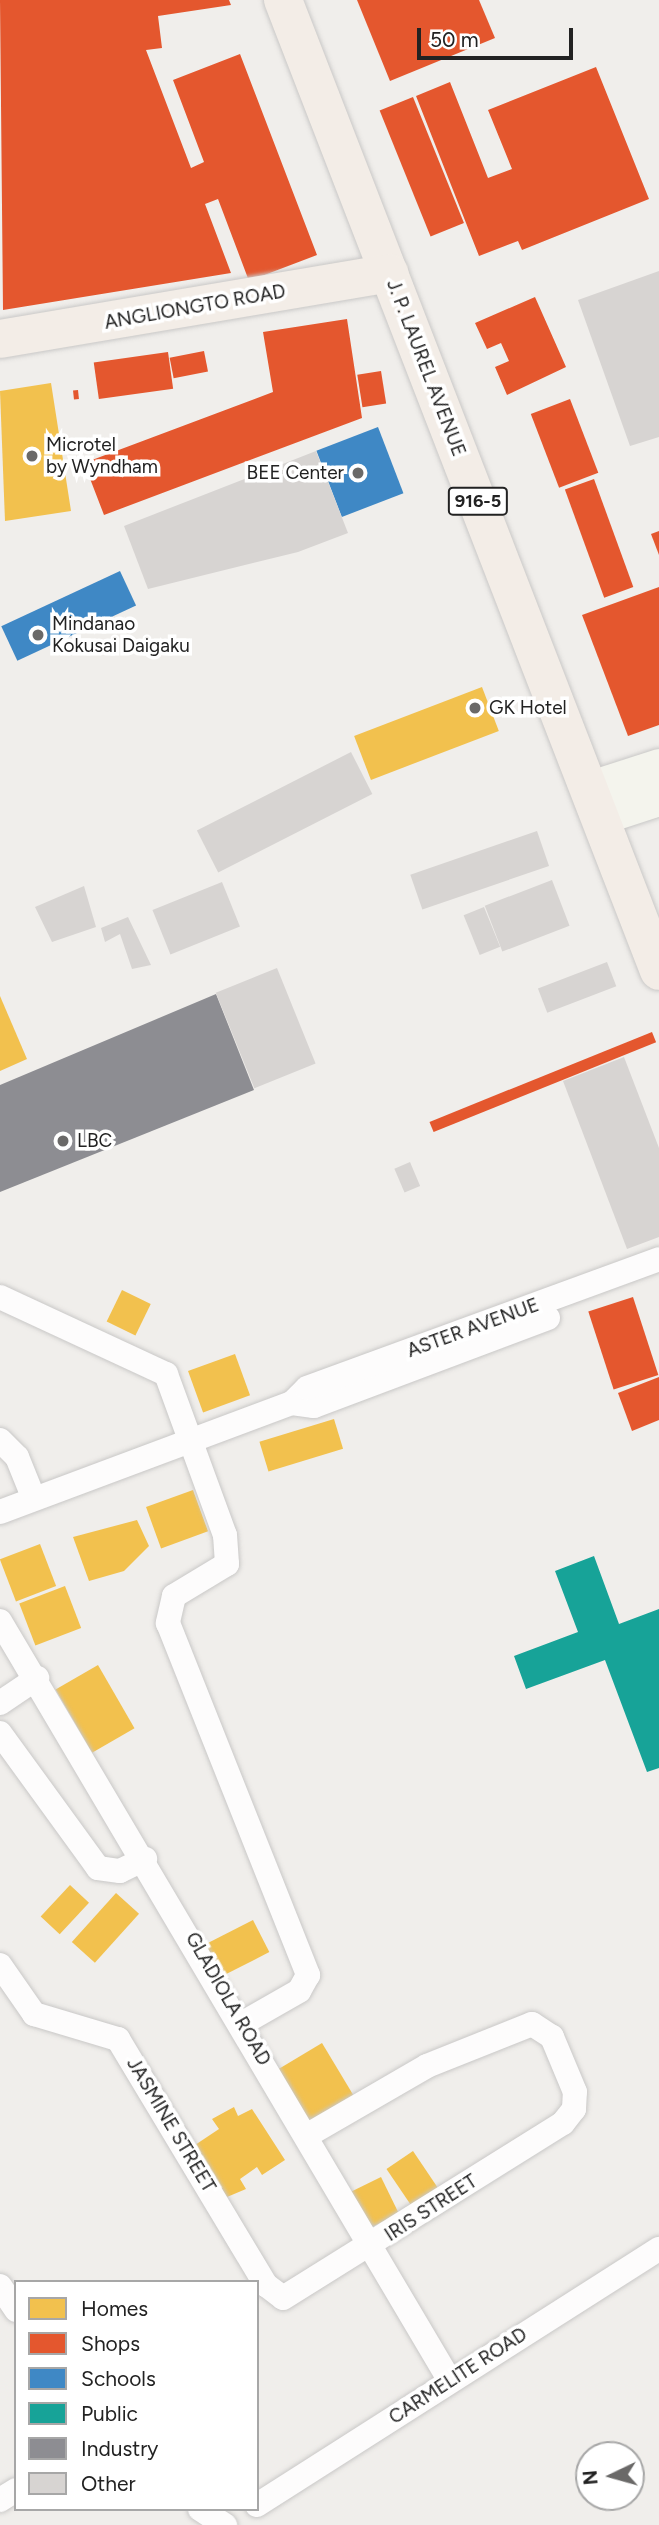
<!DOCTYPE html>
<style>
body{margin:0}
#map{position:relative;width:659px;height:2525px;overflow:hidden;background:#f0eeeb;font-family:Figtree,sans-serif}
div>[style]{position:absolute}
.homes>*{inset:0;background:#f2c14e;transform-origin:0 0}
.shops>*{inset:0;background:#e4572e;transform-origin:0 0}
.schools>*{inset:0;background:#3f88c5;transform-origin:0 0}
.public>*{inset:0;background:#17a398}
.industry>*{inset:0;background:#8d8d92}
.building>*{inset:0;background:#d7d4d2;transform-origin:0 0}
.roads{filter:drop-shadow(0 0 2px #c9c8c7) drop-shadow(0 0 2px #c9c8c7)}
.street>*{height:24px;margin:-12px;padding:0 12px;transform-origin:12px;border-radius:12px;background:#fdfcfc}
.secondary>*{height:35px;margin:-17.5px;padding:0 17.5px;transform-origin:17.5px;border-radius:17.5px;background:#f4f4ed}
.primary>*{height:38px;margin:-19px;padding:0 19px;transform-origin:19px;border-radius:19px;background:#f3ede7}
.dots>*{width:19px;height:19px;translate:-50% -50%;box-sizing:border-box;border:4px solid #fff;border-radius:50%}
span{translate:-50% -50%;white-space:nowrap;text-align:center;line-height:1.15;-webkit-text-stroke:7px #fff;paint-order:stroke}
.shield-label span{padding:2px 5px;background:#fff;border:2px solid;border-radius:5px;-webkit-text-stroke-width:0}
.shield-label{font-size:18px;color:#222;font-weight:700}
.street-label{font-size:19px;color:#222}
.poi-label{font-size:19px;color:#222}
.left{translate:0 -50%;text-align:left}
.right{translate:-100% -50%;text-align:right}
.legend{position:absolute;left:14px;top:2280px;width:245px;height:231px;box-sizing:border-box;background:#fff;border:2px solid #a7a7a7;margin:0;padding:9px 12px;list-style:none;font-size:21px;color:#222}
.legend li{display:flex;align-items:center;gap:14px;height:35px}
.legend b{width:35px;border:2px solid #a7a7a7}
.north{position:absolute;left:575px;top:2441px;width:70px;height:70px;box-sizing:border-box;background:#fff;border:2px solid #a7a7a7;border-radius:50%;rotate:265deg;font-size:19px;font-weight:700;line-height:28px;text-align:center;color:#222}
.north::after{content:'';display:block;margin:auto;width:24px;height:32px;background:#6a6968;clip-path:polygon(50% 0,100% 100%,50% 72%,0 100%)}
.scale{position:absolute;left:417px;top:28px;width:156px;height:32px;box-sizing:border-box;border:4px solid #222;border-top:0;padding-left:9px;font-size:21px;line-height:24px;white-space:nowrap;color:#222;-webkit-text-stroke:5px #fff;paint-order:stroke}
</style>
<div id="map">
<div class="homes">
<div style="clip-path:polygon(51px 383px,71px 511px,5px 521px,0 391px)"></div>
<div style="left:482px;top:687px;width:47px;height:137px;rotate:69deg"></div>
<div style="clip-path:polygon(0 996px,27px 1059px,0 1071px)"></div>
<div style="left:122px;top:1290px;width:32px;height:35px;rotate:26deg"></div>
<div style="left:235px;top:1354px;width:44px;height:50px;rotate:70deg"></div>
<div style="left:334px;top:1419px;width:31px;height:78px;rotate:73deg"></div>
<div style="left:193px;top:1490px;width:44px;height:50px;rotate:70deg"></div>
<div style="clip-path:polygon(137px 1520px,149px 1546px,124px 1571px,89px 1581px,73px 1537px)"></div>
<div style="left:40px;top:1544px;width:45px;height:43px;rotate:69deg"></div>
<div style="left:65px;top:1586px;width:45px;height:49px;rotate:69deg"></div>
<div style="left:98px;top:1665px;width:73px;height:49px;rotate:60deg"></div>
<div style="left:70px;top:1885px;width:26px;height:43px;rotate:43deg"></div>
<div style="left:116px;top:1893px;width:31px;height:66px;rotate:42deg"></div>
<div style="left:253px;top:1920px;width:36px;height:55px;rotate:63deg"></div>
<div style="left:322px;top:2043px;width:61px;height:53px;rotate:59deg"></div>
<div style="clip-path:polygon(234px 2107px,238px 2116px,252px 2109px,285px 2160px,262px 2175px,257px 2167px,240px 2179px,246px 2189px,227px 2197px,195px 2145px,219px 2129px,212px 2119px)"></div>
<div style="left:413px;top:2151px;width:47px;height:32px;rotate:56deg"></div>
<div style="left:381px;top:2177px;width:41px;height:34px;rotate:64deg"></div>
</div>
<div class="shops">
<div style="clip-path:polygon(0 0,229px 0,231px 5px,158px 16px,162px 48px,146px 50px,191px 168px,204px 162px,173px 80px,240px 54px,317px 255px,249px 281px,218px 199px,205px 204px,231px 273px,3px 310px)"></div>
<div style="clip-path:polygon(357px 0,479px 0,495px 38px,390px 81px)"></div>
<div style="clip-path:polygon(596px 67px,649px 199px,522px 250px,518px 241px,479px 256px,416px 96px,450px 82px,488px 178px,512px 169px,488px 110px)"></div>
<div style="left:413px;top:97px;width:136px;height:36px;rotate:68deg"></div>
<div style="clip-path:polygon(535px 297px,566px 367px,507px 395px,495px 367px,509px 361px,501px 343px,487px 349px,475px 323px)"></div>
<div style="clip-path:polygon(347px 319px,362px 418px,104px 515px,84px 463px,273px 392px,263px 332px)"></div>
<div style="left:204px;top:351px;width:21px;height:35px;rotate:79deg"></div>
<div style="left:168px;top:352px;width:37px;height:75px;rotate:82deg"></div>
<div style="left:381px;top:371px;width:33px;height:24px;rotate:81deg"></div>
<div style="left:78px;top:390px;width:9px;height:5px;rotate:84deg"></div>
<div style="left:570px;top:399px;width:79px;height:42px;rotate:69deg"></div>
<div style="left:594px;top:479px;width:115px;height:31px;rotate:70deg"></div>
<div style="clip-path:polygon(659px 531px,659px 555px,651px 534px)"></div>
<div style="clip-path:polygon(659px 587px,659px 725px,628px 736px,582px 615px)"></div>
<div style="left:652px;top:1032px;width:11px;height:240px;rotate:68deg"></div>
<div style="left:633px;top:1297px;width:82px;height:47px;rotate:72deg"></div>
<div style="clip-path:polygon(659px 1377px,659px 1420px,632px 1431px,618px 1393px)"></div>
</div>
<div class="schools">
<div style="left:378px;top:427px;width:71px;height:66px;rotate:69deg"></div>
<div style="left:120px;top:571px;width:38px;height:131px;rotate:65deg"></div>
</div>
<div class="public">
<div style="clip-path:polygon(594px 1556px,619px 1624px,659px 1609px,659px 1768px,647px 1772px,605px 1660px,526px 1689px,514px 1656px,578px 1632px,555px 1571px)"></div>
</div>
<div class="industry">
<div style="clip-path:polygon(216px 994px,254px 1090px,0 1192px,0 1085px)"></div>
</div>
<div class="building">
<div style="clip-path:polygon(659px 271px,659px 437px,630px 446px,578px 300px)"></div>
<div style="clip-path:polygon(316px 451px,348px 533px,298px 552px,148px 589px,124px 526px)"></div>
<div style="left:351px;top:752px;width:47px;height:173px;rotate:63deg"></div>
<div style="left:537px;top:831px;width:37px;height:134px;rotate:71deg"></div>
<div style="left:552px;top:880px;width:49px;height:72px;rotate:69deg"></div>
<div style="left:222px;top:882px;width:48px;height:75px;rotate:68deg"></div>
<div style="clip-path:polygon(84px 886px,96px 927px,52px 942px,35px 907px)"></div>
<div style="left:484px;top:907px;width:43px;height:22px;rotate:68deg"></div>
<div style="clip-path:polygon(128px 917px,151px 965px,132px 969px,120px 934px,105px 942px,101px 928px)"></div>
<div style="left:607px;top:962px;width:26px;height:74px;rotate:69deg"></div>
<div style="left:277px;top:968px;width:103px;height:66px;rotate:68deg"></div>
<div style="clip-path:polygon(624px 1057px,659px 1148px,659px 1237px,627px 1249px,563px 1081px)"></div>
<div style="left:410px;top:1162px;width:26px;height:17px;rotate:67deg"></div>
</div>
<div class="roads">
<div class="street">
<div style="left:0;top:1297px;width:183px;rotate:24.9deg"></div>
<div style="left:166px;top:1374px;width:171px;rotate:69.9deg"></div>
<div style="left:225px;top:1535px;width:29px;rotate:86deg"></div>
<div style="left:227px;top:1564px;width:62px;rotate:148.9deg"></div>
<div style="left:174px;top:1596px;width:28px;rotate:103deg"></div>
<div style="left:168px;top:1623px;width:379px;rotate:68.3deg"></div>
<div style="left:308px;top:1975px;width:18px;rotate:119deg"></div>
<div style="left:299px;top:1991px;width:64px;rotate:150.3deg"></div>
<div style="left:292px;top:1403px;width:22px;rotate:8deg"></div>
<div style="left:314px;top:1406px;width:250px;rotate:-20.6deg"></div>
<div style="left:0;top:1440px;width:24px;rotate:45deg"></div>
<div style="left:17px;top:1457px;width:45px;rotate:68deg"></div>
<div style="left:0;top:1512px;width:312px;rotate:-20.5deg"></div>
<div style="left:292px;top:1403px;width:21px;rotate:-45deg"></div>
<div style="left:307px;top:1388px;width:375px;rotate:-20.1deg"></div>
<div style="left:0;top:1621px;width:883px;rotate:59.37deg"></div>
<div style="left:0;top:1703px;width:45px;rotate:-34deg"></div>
<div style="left:0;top:1733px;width:167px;rotate:54deg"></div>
<div style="left:98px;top:1868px;width:22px;rotate:8deg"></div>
<div style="left:120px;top:1871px;width:28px;rotate:-26deg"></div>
<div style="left:0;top:1965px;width:60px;rotate:55.2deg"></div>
<div style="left:34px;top:2014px;width:88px;rotate:16.6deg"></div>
<div style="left:118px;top:2039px;width:287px;rotate:59deg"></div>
<div style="left:266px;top:2285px;width:21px;rotate:37deg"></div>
<div style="left:283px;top:2298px;width:330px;rotate:-32deg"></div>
<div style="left:563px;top:2123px;width:18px;rotate:-52deg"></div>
<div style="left:574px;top:2109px;width:17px;rotate:-87deg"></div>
<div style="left:575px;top:2092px;width:60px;rotate:-112.7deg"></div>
<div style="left:552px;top:2037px;width:24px;rotate:-147deg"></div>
<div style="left:532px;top:2024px;width:113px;rotate:158.2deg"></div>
<div style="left:427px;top:2066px;width:138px;rotate:149.9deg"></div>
<div style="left:0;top:2286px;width:29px;rotate:56deg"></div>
<div style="left:0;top:2500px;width:19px;rotate:-32deg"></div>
<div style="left:257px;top:2505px;width:477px;rotate:-32.5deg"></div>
<div style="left:200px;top:2509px;width:30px;rotate:33deg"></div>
</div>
<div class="secondary">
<div style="left:588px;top:789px;width:75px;rotate:-17.9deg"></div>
<div style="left:600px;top:817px;width:62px;rotate:-17.9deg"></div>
</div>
<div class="primary">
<div style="left:283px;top:0;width:1041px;rotate:68.83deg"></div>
<div style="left:0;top:339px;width:395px;rotate:-9.6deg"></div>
</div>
</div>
<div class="dots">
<div style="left:32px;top:456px;background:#6a6968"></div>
<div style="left:358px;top:473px;background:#6a6968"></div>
<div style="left:38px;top:635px;background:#6a6968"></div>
<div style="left:475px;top:708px;background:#6a6968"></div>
<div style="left:63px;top:1141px;background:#6a6968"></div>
</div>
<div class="shield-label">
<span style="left:478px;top:501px">916-5</span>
</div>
<div class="street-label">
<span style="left:195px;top:307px;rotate:-10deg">ANGLIONGTO ROAD</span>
<span style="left:426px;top:368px;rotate:69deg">J. P. LAUREL AVENUE</span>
<span style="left:473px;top:1328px;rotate:-20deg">ASTER AVENUE</span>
<span style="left:228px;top:1999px;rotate:60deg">GLADIOLA ROAD</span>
<span style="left:171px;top:2125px;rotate:59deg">JASMINE STREET</span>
<span style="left:431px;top:2208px;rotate:-33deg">IRIS STREET</span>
<span style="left:458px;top:2376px;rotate:-33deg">CARMELITE ROAD</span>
</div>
<div class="poi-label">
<span class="left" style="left:46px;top:456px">Microtel<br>by Wyndham</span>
<span class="right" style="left:344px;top:473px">BEE Center</span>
<span class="left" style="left:52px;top:635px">Mindanao<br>Kokusai Daigaku</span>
<span class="left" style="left:489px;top:708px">GK Hotel</span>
<span class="left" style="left:77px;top:1141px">LBC</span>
</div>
<ul class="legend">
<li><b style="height:19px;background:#f2c14e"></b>Homes</li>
<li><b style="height:19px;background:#e4572e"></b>Shops</li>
<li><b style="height:19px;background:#3f88c5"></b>Schools</li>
<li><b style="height:19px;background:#17a398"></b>Public</li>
<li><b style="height:19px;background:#8d8d92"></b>Industry</li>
<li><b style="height:19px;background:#d7d4d2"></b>Other</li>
</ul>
<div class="north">N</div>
<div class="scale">50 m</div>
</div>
